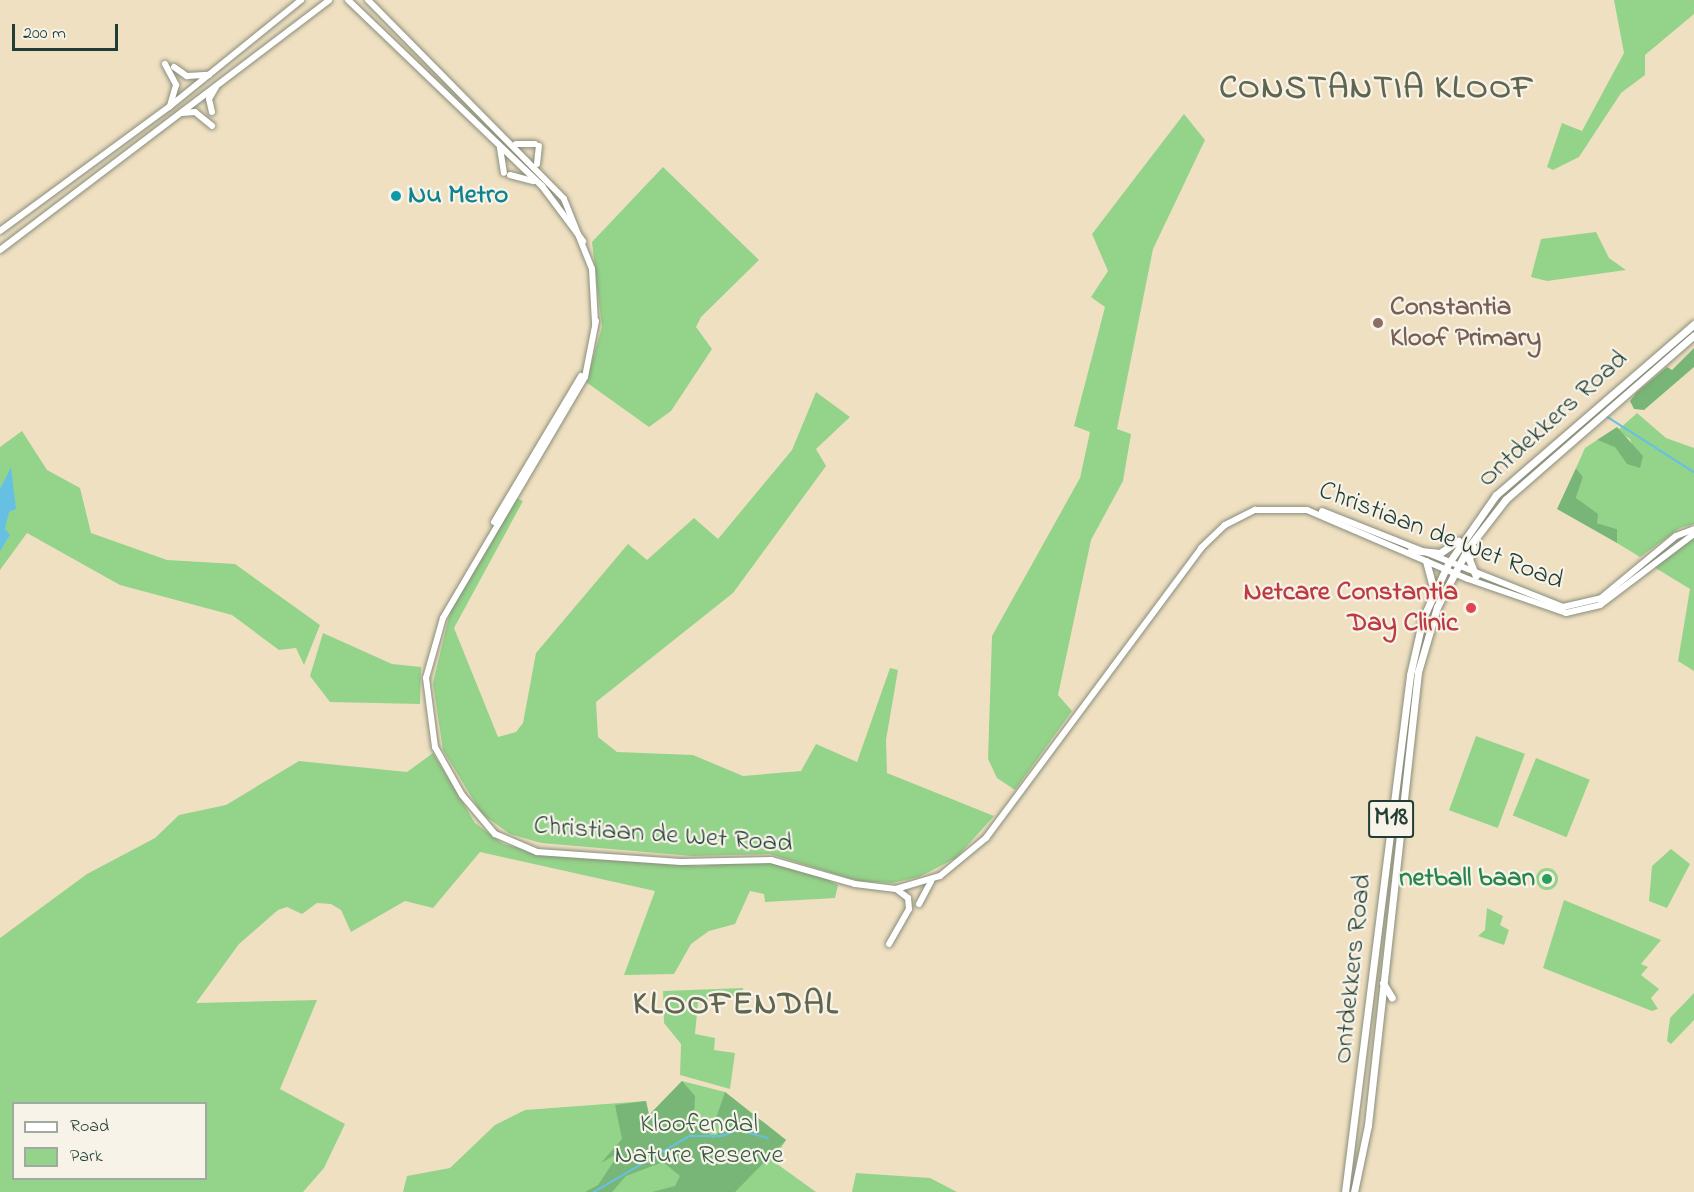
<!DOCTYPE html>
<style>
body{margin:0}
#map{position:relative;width:1694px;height:1192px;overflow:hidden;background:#f0e0c2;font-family:"Indie Flower",sans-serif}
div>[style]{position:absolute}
.green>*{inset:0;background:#94d48a;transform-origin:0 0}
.round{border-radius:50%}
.forest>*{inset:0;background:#77b676}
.water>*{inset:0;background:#66c0e4}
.stream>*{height:1.5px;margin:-0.75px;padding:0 0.75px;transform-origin:0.75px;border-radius:0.75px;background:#66c0e4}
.roads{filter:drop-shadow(0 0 2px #888e7b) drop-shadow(0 0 2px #888e7b)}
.secondary>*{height:6px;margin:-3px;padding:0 3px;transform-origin:3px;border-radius:3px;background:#fff}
.primary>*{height:7px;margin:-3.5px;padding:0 3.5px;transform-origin:3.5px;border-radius:3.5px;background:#fff}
.dots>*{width:16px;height:16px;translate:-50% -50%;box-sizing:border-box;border:3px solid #f7f3e8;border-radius:50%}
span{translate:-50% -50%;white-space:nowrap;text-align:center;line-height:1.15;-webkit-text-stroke:4.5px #f7f3e8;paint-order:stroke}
.shield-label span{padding:2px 4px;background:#f7f3e8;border:2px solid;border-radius:4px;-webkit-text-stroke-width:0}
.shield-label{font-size:26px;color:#1f3d34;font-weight:700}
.culture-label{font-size:27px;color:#0d838f;font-weight:700}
.left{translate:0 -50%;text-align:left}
.education-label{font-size:27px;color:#785e54;font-weight:700}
.street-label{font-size:27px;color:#1f3d34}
.health-label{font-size:27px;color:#be3a42;font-weight:700}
.right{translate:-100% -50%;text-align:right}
.leisure-label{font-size:27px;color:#27864d;font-weight:700}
.park-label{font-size:27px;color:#365b45}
.district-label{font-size:33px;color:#5f654e;font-weight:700;letter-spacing:1.5px}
.legend{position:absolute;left:12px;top:1102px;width:195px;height:78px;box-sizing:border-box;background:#f7f3e8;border:2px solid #a1aaa0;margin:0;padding:8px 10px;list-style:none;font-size:18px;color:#1f3d34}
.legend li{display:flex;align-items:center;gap:12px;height:30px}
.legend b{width:30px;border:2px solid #a1aaa0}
.scale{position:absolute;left:12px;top:24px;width:106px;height:27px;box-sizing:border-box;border:3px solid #1f3d34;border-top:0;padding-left:8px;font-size:18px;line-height:21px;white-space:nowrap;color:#1f3d34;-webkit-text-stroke:4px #f7f3e8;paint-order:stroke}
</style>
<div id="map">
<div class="green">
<div style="clip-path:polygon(1614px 0,1694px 0,1694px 14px,1645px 55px,1645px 75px,1621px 93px,1579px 157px,1553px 170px,1547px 167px,1562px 123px,1582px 131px,1624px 53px)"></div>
<div style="clip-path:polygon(1184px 114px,1205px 140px,1153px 249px,1117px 429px,1131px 434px,1123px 481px,1091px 540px,1058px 695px,1072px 711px,1015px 790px,997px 778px,988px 759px,992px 636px,1080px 478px,1090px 432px,1074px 426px,1105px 307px,1091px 297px,1108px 271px,1092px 234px)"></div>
<div style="clip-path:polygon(663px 167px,759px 260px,701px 317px,696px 327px,712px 349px,671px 411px,649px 427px,586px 382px,602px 327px,592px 242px)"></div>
<div style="clip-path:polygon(1596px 232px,1609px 258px,1626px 270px,1547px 281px,1531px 277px,1541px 239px)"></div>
<div style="clip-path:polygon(816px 392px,850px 417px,816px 449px,826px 466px,733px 593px,596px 702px,598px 737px,617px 752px,693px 755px,743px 776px,801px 771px,816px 744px,857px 762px,890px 668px,898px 670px,886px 740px,887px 773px,994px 816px,956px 858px,919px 877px,892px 883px,858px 881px,770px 854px,692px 856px,541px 843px,510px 834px,482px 814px,443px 750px,433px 683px,451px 608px,516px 498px,523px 501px,454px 628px,498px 737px,516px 732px,523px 723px,536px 653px,628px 544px,647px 560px,694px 518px,718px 539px,792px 450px)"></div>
<div style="clip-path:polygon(1637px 413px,1666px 438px,1694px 448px,1694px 524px,1680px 528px,1640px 557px,1617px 543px,1617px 529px,1597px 523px,1576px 498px,1583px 477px,1576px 468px,1585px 448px,1597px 440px,1615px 446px,1640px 468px,1630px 439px,1617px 431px)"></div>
<div style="clip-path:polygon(22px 431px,47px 470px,80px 488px,91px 533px,167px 560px,235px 564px,320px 625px,304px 665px,296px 648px,279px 650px,232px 615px,120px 585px,27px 533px,0 570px,0 447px)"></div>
<div style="clip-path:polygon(1694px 536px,1694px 671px,1678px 661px,1690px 589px,1654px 567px)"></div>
<div style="clip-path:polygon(323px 633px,392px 664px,421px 667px,420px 704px,330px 702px,310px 676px)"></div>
<div style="left:1476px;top:736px;width:52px;height:79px;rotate:20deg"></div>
<div style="clip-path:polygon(evenodd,433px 753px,475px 823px,503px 844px,539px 853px,700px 866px,757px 861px,808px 870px,838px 885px,835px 898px,765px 902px,764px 894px,750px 891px,735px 924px,709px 931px,691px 944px,674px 974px,624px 975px,655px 891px,480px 852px,433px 908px,405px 901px,351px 932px,341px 910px,331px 904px,317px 903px,302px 914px,287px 907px,278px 910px,239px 944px,196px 1003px,317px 1000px,280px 1089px,345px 1124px,324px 1168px,303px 1192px,0 1192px,0 938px,87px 874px,155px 838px,179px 815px,226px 805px,299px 761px,407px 772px,433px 753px,14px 1104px,206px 1104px,206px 1178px,14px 1178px,14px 1104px)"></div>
<div style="left:1536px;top:758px;width:58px;height:62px;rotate:22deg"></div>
<div style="clip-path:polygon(1671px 849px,1690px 864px,1667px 908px,1649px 901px,1652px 866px)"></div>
<div class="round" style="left:1536px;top:868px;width:22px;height:22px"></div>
<div style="clip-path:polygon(1564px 900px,1661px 940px,1641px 964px,1648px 967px,1641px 975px,1659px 989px,1651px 998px,1658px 1009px,1652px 1011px,1543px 968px)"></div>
<div style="clip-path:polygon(1487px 908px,1503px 916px,1500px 925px,1509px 930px,1504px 945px,1478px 936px,1485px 930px)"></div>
<div style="clip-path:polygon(743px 988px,744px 998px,709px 994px,707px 1003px,698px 1003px,695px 1034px,715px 1038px,714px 1050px,735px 1053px,730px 1089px,680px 1075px,681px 1044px,664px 1023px,663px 991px)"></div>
<div style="clip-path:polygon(1694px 993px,1694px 1020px,1671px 1044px,1667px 1041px,1670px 1018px)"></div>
<div style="clip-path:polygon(682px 1081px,725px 1092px,786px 1140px,773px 1161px,816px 1192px,403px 1192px,407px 1176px,450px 1168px,495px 1125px,525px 1110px,646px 1101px,649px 1115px)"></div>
<div style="clip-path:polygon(856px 1173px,930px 1178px,957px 1192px,852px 1192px)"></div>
</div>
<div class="forest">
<div style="clip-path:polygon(1694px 348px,1694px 367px,1644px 410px,1634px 409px,1630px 401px,1636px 393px,1667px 367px,1672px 370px)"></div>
<div style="clip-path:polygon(1617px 427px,1643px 456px,1640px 468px,1627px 464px,1615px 447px,1597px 440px)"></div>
<div style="clip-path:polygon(1576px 468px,1583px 477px,1576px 498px,1598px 514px,1597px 523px,1617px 529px,1617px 543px,1557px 509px)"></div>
<div style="clip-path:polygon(682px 1081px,695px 1096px,694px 1116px,713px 1138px,723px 1129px,716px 1118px,725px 1092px,786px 1140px,735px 1192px,652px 1192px,675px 1186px,680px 1176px,663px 1162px,626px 1176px,612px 1192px,585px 1192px,598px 1185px,620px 1152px,601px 1163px,622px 1139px,615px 1105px,646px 1101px,649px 1115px)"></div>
</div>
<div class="water">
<div style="clip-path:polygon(11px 467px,16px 509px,9px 512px,5px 529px,10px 535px,0 551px,0 489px)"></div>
</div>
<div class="stream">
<div style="left:1606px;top:416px;width:104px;rotate:32.5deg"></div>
<div style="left:594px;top:1192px;width:111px;rotate:-30.3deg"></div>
<div style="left:690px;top:1136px;width:32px"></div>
<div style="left:722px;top:1136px;width:17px;rotate:-21deg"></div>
<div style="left:738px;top:1130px;width:31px;rotate:15deg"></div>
</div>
<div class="roads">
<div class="secondary">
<div style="left:348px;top:0;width:269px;rotate:43.8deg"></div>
<div style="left:542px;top:186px;width:69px;rotate:53.3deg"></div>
<div style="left:368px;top:0;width:279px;rotate:45.4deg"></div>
<div style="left:564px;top:199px;width:75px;rotate:68.2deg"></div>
<div style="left:592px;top:269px;width:54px;rotate:86.8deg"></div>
<div style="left:165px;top:64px;width:24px;rotate:62deg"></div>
<div style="left:176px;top:85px;width:22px;rotate:106deg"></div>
<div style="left:174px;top:67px;width:16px;rotate:35deg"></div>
<div style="left:187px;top:76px;width:22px;rotate:-3deg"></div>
<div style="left:212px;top:112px;width:13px;rotate:-103deg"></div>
<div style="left:209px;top:99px;width:14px;rotate:-60deg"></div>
<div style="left:182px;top:113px;width:13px;rotate:-4deg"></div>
<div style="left:195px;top:112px;width:22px;rotate:39deg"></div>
<div style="left:516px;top:144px;width:19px"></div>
<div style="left:500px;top:148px;width:25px;rotate:81deg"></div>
<div style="left:537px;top:164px;width:18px;rotate:-84deg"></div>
<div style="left:510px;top:175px;width:24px;rotate:15deg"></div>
<div style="left:0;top:231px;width:210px;rotate:-36.3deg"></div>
<div style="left:169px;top:107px;width:170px;rotate:-39deg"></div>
<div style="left:0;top:250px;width:413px;rotate:-37.2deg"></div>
<div style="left:596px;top:321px;width:57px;rotate:101.1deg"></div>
<div style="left:585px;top:377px;width:280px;rotate:120.5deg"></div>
<div style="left:443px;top:618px;width:62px;rotate:105.8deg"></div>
<div style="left:426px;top:678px;width:70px;rotate:82.6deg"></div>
<div style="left:435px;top:747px;width:55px;rotate:60.6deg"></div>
<div style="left:462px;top:795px;width:51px;rotate:49.8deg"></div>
<div style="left:495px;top:834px;width:46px;rotate:23.2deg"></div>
<div style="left:537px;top:852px;width:144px;rotate:4deg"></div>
<div style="left:681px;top:862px;width:90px;rotate:-1.3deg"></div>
<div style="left:771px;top:860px;width:87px;rotate:15.9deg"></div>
<div style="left:855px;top:884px;width:41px;rotate:7deg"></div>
<div style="left:896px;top:889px;width:46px;rotate:-16.5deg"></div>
<div style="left:940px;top:876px;width:60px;rotate:-39.6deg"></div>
<div style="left:986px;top:838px;width:361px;rotate:-53.4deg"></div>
<div style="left:1201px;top:548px;width:33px;rotate:-44deg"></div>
<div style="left:1225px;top:525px;width:34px;rotate:-27deg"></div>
<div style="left:1255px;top:510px;width:52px"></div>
<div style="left:1307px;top:510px;width:175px;rotate:23.2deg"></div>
<div style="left:1468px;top:579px;width:104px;rotate:19.1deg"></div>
<div style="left:1566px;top:613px;width:35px;rotate:-13deg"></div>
<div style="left:1600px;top:605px;width:118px;rotate:-37.1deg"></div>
<div style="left:1322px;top:511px;width:259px;rotate:21.7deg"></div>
<div style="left:1563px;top:607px;width:39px;rotate:-13deg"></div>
<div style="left:1601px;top:598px;width:97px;rotate:-39.6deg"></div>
<div style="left:1676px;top:536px;width:19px;rotate:-21deg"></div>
<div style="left:494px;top:522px;width:170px;rotate:-59.2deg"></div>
<div style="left:919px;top:904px;width:26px;rotate:-62deg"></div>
<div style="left:889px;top:944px;width:40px;rotate:-60.3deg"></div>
<div style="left:909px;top:909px;width:11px;rotate:-95deg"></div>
<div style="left:908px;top:898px;width:15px;rotate:-143deg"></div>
</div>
<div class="primary">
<div style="left:1473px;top:547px;width:13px;rotate:108deg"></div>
<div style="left:1469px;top:559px;width:18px;rotate:68deg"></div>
<div style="left:1411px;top:550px;width:29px;rotate:6deg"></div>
<div style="left:1440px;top:553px;width:22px;rotate:-34deg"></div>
<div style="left:1426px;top:561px;width:27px;rotate:75deg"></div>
<div style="left:1383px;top:983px;width:17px;rotate:59deg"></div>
<div style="left:1345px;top:1192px;width:521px;rotate:-82.83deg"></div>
<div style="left:1410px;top:675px;width:58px;rotate:-77.2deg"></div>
<div style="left:1423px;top:618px;width:60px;rotate:-65.2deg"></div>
<div style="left:1448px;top:564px;width:84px;rotate:-55.2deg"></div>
<div style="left:1496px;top:495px;width:262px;rotate:-40.8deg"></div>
<div style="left:1354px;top:1192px;width:68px;rotate:-78.2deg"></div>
<div style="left:1368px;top:1125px;width:456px;rotate:-83.7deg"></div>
<div style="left:1418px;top:672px;width:68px;rotate:-73.7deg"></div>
<div style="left:1437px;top:607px;width:67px;rotate:-62.3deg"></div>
<div style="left:1468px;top:548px;width:62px;rotate:-52.2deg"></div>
<div style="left:1506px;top:499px;width:249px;rotate:-41.1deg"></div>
</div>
</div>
<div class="dots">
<div style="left:396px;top:196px;background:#0f9aa8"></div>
<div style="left:1378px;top:323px;background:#8d6e63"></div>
<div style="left:1471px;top:608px;background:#e0444e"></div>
<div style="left:1547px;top:879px;background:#2e9e5b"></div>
</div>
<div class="shield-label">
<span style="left:1391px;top:819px">M18</span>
</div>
<div class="culture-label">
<span class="left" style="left:408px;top:196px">Nu Metro</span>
</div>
<div class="education-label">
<span class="left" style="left:1390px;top:323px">Constantia<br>Kloof Primary</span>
</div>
<div class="street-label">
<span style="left:1553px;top:419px;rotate:-42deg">Ontdekkers Road</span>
<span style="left:1441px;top:536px;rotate:21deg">Christiaan de Wet Road</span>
<span style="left:663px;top:835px;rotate:4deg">Christiaan de Wet Road</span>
<span style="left:1353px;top:969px;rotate:-84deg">Ontdekkers Road</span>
</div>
<div class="health-label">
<span class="right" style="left:1458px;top:608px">Netcare Constantia<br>Day Clinic</span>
</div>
<div class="leisure-label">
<span class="right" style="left:1535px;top:879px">netball baan</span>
</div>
<div class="park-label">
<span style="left:699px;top:1140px">Kloofendal<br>Nature Reserve</span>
</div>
<div class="district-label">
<span style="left:1377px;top:90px">CONSTANTIA KLOOF</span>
<span style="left:736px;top:1006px">KLOOFENDAL</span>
</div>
<ul class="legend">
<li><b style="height:8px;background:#fff"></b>Road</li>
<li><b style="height:16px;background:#94d48a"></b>Park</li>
</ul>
<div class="scale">200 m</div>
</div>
